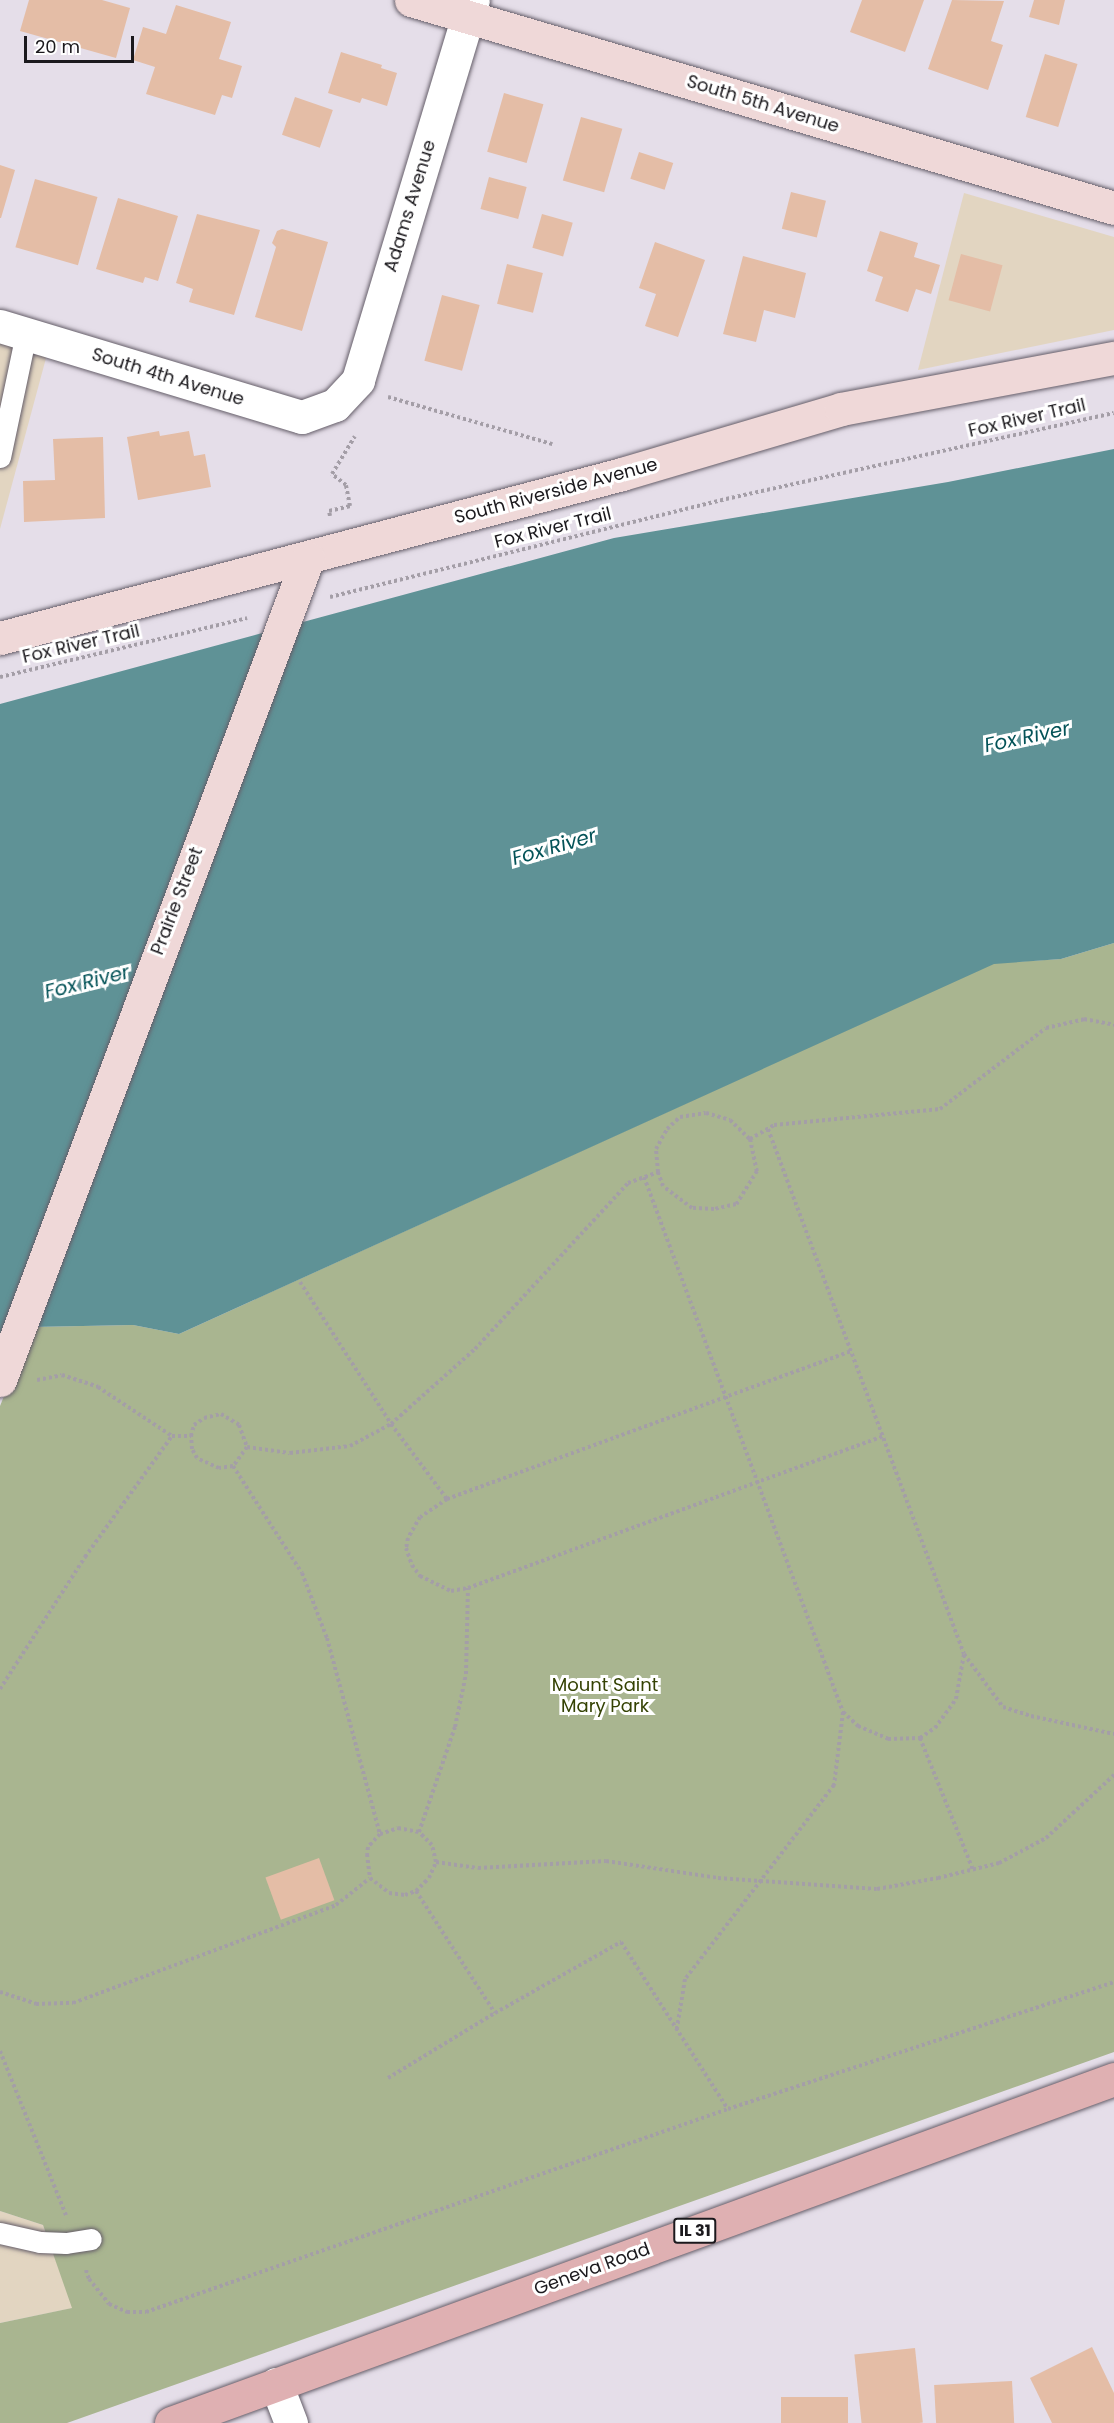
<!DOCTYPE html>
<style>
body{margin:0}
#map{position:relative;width:1114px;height:2423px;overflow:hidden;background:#e5dee9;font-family:Poppins,sans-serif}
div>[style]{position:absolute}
.commercial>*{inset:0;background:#e2d5c1}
.green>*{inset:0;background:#a9b590}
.water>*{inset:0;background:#5f9296}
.building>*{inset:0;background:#e4bda6;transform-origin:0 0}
.path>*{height:4px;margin-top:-2px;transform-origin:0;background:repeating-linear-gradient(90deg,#a49ea7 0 3px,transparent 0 6px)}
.roads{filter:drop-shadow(0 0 2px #655e69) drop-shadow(0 0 2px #655e69)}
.lane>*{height:21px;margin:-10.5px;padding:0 10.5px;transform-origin:10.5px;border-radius:10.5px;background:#fff}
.street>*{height:33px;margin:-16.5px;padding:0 16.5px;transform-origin:16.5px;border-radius:16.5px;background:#fff}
.secondary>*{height:33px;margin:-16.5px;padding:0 16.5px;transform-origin:16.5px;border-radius:16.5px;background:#efd8d8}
.primary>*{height:33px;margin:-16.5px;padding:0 16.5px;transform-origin:16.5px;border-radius:16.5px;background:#dfb0b2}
span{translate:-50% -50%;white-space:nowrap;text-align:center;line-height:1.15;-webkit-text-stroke:6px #fff;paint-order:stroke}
.shield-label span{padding:2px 4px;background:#fff;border:2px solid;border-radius:4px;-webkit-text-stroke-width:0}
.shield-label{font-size:16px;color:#1b191d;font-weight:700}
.street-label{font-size:18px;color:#1b191d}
.park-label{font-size:18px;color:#344203}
.water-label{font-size:20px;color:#045358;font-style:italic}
.scale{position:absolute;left:24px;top:36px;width:110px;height:27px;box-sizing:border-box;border:3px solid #1b191d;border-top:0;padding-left:8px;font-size:18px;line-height:21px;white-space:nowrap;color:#1b191d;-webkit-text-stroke:4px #fff;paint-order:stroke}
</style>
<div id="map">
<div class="commercial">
<div style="clip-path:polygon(964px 193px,1114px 237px,1114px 330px,918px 370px)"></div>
<div style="clip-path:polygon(0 332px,49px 347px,0 529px)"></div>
<div style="clip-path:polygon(0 2211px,43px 2225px,73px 2308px,0 2323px)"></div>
</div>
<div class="green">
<div style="clip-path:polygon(1114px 943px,1114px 2052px,67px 2423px,0 2423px,0 2323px,72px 2308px,43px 2225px,0 2211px,0 1406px,32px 1327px,133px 1325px,179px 1334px,994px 963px,1061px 959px)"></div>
</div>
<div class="water">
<div style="clip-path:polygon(1114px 449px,1114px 943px,1061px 959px,994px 964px,179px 1334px,133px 1325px,32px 1327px,0 1333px,0 704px,614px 538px,948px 482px)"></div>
</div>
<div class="building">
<div style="clip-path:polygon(29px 0,102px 0,130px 8px,116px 58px,20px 31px)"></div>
<div style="clip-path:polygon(862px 0,924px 0,905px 52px,850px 32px)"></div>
<div style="clip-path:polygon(952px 0,1004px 1px,991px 41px,1003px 45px,988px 90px,928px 69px)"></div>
<div style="clip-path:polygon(1034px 0,1065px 0,1059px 25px,1029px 17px)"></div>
<div style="clip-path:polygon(176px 5px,231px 22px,219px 59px,242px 66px,232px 98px,222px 95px,215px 115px,146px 94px,155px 67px,133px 60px,143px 27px,166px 34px)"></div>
<div style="clip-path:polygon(341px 52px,382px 65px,381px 68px,397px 73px,387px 106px,362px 98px,360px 103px,328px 93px)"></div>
<div style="left:1045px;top:54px;width:34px;height:66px;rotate:17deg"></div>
<div style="left:504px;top:93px;width:41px;height:61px;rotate:16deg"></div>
<div style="left:295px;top:97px;width:40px;height:40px;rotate:19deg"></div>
<div style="left:581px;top:117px;width:43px;height:66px;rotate:16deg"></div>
<div style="left:639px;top:152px;width:36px;height:28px;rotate:18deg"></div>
<div style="clip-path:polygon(0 165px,15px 170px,1px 218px,0 218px)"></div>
<div style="left:489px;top:177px;width:39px;height:33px;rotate:15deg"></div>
<div style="left:35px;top:179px;width:65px;height:71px;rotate:16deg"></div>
<div style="left:791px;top:192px;width:36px;height:38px;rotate:14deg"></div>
<div style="clip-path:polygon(118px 198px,178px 216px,158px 281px,145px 277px,143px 283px,96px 269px)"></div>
<div style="clip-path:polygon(197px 214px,260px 230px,234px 315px,189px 302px,193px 289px,176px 283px)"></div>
<div style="left:542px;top:214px;width:32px;height:35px;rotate:16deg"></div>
<div style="clip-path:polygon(282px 229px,328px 242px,302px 331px,255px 317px,276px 247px,272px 243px,277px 231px)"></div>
<div style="clip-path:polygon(880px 231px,918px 243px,914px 257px,940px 265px,931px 294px,916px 289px,908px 312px,875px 301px,883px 277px,867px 271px)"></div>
<div style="clip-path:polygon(655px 242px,705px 260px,678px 337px,645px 326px,656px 294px,639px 288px)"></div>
<div style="left:961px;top:254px;width:43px;height:48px;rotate:15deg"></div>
<div style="clip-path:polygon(743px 256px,806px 273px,795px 318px,764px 310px,756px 342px,723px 334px)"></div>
<div style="left:507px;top:264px;width:37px;height:41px;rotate:14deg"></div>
<div style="left:442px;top:295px;width:39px;height:68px;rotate:15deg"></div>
<div style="clip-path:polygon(159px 431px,160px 436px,189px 431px,194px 456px,205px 454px,211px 487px,138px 500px,127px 437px)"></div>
<div style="clip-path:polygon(103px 437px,105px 518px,24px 522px,23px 481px,55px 480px,53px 439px)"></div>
<div style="left:319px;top:1858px;width:45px;height:57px;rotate:70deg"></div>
<div style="clip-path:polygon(1092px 2347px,1114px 2393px,1114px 2423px,1052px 2423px,1030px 2378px)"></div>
<div style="left:915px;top:2348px;width:75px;height:61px;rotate:84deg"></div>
<div style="left:1012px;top:2381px;width:42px;height:78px;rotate:87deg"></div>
<div style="left:781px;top:2397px;width:67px;height:26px"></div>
</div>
<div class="path">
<div style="left:388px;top:397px;width:171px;rotate:16deg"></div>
<div style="left:330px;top:516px;width:5px;rotate:-101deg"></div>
<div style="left:329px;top:511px;width:22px;rotate:-13deg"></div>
<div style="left:350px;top:506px;width:21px;rotate:-101deg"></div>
<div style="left:346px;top:485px;width:18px;rotate:-142deg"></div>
<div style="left:332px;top:474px;width:44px;rotate:-58.8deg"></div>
<div style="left:330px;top:597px;width:408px;rotate:-13.9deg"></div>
<div style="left:726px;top:499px;width:397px;rotate:-12.5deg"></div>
<div style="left:0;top:677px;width:254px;rotate:-13.4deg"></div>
<div style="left:768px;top:1129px;width:560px;rotate:69.53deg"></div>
<div style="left:964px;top:1654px;width:66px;rotate:53.7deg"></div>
<div style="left:1003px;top:1707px;width:29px;rotate:18deg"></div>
<div style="left:1031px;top:1716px;width:85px;rotate:12.2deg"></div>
<div style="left:750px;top:1139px;width:33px;rotate:78deg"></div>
<div style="left:757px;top:1171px;width:39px;rotate:122deg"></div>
<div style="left:736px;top:1204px;width:23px;rotate:167deg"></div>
<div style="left:714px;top:1209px;width:22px;rotate:-177deg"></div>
<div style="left:692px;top:1208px;width:36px;rotate:-143deg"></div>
<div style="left:663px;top:1186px;width:15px;rotate:-110deg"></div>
<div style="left:658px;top:1172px;width:23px;rotate:-95deg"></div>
<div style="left:656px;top:1149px;width:23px;rotate:-61deg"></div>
<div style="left:667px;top:1129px;width:18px;rotate:-43deg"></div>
<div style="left:680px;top:1117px;width:26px;rotate:-9deg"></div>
<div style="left:706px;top:1113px;width:25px;rotate:16deg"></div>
<div style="left:730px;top:1120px;width:28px;rotate:44deg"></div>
<div style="left:750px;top:1139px;width:28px;rotate:-30deg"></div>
<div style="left:774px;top:1125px;width:167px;rotate:-5.5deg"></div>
<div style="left:940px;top:1109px;width:133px;rotate:-37.4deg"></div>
<div style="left:1046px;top:1028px;width:39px;rotate:-13deg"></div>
<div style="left:1084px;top:1019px;width:31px;rotate:11deg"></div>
<div style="left:644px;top:1177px;width:571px;rotate:69.6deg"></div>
<div style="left:843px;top:1712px;width:74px;rotate:97deg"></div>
<div style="left:834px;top:1785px;width:245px;rotate:127.5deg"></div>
<div style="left:685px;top:1979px;width:50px;rotate:99.3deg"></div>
<div style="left:300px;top:1282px;width:169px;rotate:57.3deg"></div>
<div style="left:391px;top:1424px;width:94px;rotate:53.3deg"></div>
<div style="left:447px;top:1499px;width:32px;rotate:146deg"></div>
<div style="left:420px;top:1517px;width:24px;rotate:120deg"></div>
<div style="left:408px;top:1538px;width:10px;rotate:101deg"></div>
<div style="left:406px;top:1548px;width:18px;rotate:71deg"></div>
<div style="left:412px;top:1565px;width:14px;rotate:54deg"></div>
<div style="left:420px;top:1576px;width:34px;rotate:26deg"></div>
<div style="left:451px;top:1591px;width:17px;rotate:-10deg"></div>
<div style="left:468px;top:1588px;width:443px;rotate:-20.1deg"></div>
<div style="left:37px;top:1380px;width:25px;rotate:-11deg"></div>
<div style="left:62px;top:1375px;width:38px;rotate:18deg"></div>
<div style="left:98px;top:1387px;width:89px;rotate:33.5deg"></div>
<div style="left:172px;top:1436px;width:19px"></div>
<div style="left:247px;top:1447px;width:24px;rotate:126deg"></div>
<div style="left:233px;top:1466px;width:14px;rotate:172deg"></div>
<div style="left:219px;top:1468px;width:24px;rotate:-156deg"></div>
<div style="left:197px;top:1458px;width:10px;rotate:-119deg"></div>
<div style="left:192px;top:1449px;width:13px;rotate:-94deg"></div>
<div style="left:191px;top:1436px;width:11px;rotate:-75deg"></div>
<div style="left:194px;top:1425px;width:12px;rotate:-35deg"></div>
<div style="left:204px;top:1418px;width:17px;rotate:-13deg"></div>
<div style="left:221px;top:1414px;width:21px;rotate:31deg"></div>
<div style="left:239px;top:1425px;width:23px;rotate:70deg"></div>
<div style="left:247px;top:1447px;width:43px;rotate:7.9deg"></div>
<div style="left:290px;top:1453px;width:60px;rotate:-6.7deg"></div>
<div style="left:350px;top:1446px;width:47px;rotate:-28.2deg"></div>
<div style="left:391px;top:1424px;width:113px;rotate:-41.8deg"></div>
<div style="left:475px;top:1349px;width:226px;rotate:-47.3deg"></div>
<div style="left:628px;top:1183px;width:32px;rotate:-20deg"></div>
<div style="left:233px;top:1466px;width:127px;rotate:57.2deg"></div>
<div style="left:302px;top:1573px;width:70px;rotate:69deg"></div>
<div style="left:327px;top:1638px;width:203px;rotate:74.9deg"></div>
<div style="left:380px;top:1834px;width:19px;rotate:-18deg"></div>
<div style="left:398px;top:1828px;width:21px;rotate:11deg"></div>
<div style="left:447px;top:1499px;width:431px;rotate:-20.1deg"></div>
<div style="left:0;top:1689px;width:157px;rotate:-57.2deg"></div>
<div style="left:85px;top:1557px;width:149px;rotate:-54.3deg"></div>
<div style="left:843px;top:1712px;width:21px;rotate:43deg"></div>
<div style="left:858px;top:1726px;width:33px;rotate:23deg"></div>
<div style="left:888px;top:1739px;width:32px;rotate:-2deg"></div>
<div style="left:920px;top:1738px;width:18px;rotate:-34deg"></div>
<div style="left:935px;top:1728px;width:36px;rotate:-54deg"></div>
<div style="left:956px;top:1699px;width:46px;rotate:-79.9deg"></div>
<div style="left:920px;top:1738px;width:142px;rotate:68.1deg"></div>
<div style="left:380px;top:1834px;width:18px;rotate:133deg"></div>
<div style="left:368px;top:1847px;width:7px;rotate:98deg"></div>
<div style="left:367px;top:1854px;width:24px;rotate:83deg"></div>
<div style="left:370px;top:1878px;width:24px;rotate:38deg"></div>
<div style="left:389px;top:1893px;width:16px;rotate:7deg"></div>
<div style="left:405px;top:1895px;width:12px;rotate:-20deg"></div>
<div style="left:416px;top:1891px;width:18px;rotate:-45deg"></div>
<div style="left:429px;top:1878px;width:17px;rotate:-66deg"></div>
<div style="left:436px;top:1862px;width:17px;rotate:-103deg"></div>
<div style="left:432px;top:1845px;width:18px;rotate:-135deg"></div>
<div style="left:419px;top:1832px;width:111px;rotate:-71.1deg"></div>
<div style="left:455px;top:1727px;width:54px;rotate:-78.3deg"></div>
<div style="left:466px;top:1674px;width:86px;rotate:-88.7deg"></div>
<div style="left:436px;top:1862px;width:42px;rotate:8.1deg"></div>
<div style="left:478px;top:1868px;width:128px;rotate:-3.1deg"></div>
<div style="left:606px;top:1861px;width:113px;rotate:8.6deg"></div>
<div style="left:718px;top:1878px;width:159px;rotate:4deg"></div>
<div style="left:877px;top:1889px;width:62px;rotate:-10.2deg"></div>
<div style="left:938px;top:1878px;width:63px;rotate:-13.8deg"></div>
<div style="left:999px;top:1863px;width:53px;rotate:-28deg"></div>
<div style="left:1046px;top:1838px;width:93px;rotate:-42.8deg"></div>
<div style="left:416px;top:1891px;width:145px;rotate:57.1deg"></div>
<div style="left:0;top:1992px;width:38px;rotate:18deg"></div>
<div style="left:36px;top:2004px;width:37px;rotate:-2deg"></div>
<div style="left:73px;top:2003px;width:281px;rotate:-20.4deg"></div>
<div style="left:336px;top:1905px;width:43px;rotate:-38.5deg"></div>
<div style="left:0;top:2051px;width:177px;rotate:68.1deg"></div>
<div style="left:388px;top:2078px;width:125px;rotate:-31.3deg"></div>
<div style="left:495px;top:2013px;width:145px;rotate:-29.4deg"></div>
<div style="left:621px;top:1942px;width:198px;rotate:57.4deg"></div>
<div style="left:86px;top:2270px;width:9px;rotate:72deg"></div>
<div style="left:89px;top:2279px;width:32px;rotate:51deg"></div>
<div style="left:109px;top:2304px;width:20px;rotate:24deg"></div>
<div style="left:127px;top:2312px;width:19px"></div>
<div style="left:146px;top:2312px;width:616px;rotate:-19.23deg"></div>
<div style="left:728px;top:2109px;width:406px;rotate:-18.2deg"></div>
</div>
<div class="roads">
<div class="lane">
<div style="left:0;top:457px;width:126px;rotate:-78.1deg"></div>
<div style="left:0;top:2233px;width:41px;rotate:12.7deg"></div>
<div style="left:40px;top:2242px;width:26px;rotate:2deg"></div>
<div style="left:66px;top:2243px;width:25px;rotate:-9deg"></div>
</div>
<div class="street">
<div style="left:0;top:326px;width:315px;rotate:16.8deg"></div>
<div style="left:302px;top:417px;width:35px;rotate:-20deg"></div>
<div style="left:335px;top:405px;width:34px;rotate:-47deg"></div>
<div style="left:358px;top:380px;width:397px;rotate:-73.2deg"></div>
<div style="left:276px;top:2384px;width:42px;rotate:69deg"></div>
</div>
<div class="secondary">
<div style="left:411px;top:0;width:733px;rotate:16.48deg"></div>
<div style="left:0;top:638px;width:643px;rotate:-14.77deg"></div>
<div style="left:622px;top:474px;width:228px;rotate:-16.5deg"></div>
<div style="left:841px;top:409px;width:278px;rotate:-10.6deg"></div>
<div style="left:0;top:1380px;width:878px;rotate:-69.46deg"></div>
</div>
<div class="primary">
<div style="left:171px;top:2423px;width:1004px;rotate:-20.04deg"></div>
</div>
</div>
<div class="shield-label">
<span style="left:695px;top:2231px">IL 31</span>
</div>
<div class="street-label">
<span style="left:763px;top:104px;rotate:17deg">South 5th Avenue</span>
<span style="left:410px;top:206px;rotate:-73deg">Adams Avenue</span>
<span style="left:168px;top:377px;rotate:17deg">South 4th Avenue</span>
<span style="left:1027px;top:418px;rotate:-13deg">Fox River Trail</span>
<span style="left:556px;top:491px;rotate:-15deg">South Riverside Avenue</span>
<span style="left:553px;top:528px;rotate:-14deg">Fox River Trail</span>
<span style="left:81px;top:644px;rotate:-13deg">Fox River Trail</span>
<span style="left:177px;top:901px;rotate:-69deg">Prairie Street</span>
<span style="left:592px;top:2269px;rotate:-20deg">Geneva Road</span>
</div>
<div class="park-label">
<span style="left:605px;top:1696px">Mount Saint<br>Mary Park</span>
</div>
<div class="water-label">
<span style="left:1027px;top:737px;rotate:-12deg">Fox River</span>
<span style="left:554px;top:847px;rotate:-16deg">Fox River</span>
<span style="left:87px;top:982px;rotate:-14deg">Fox River</span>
</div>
<div class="scale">20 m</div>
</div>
